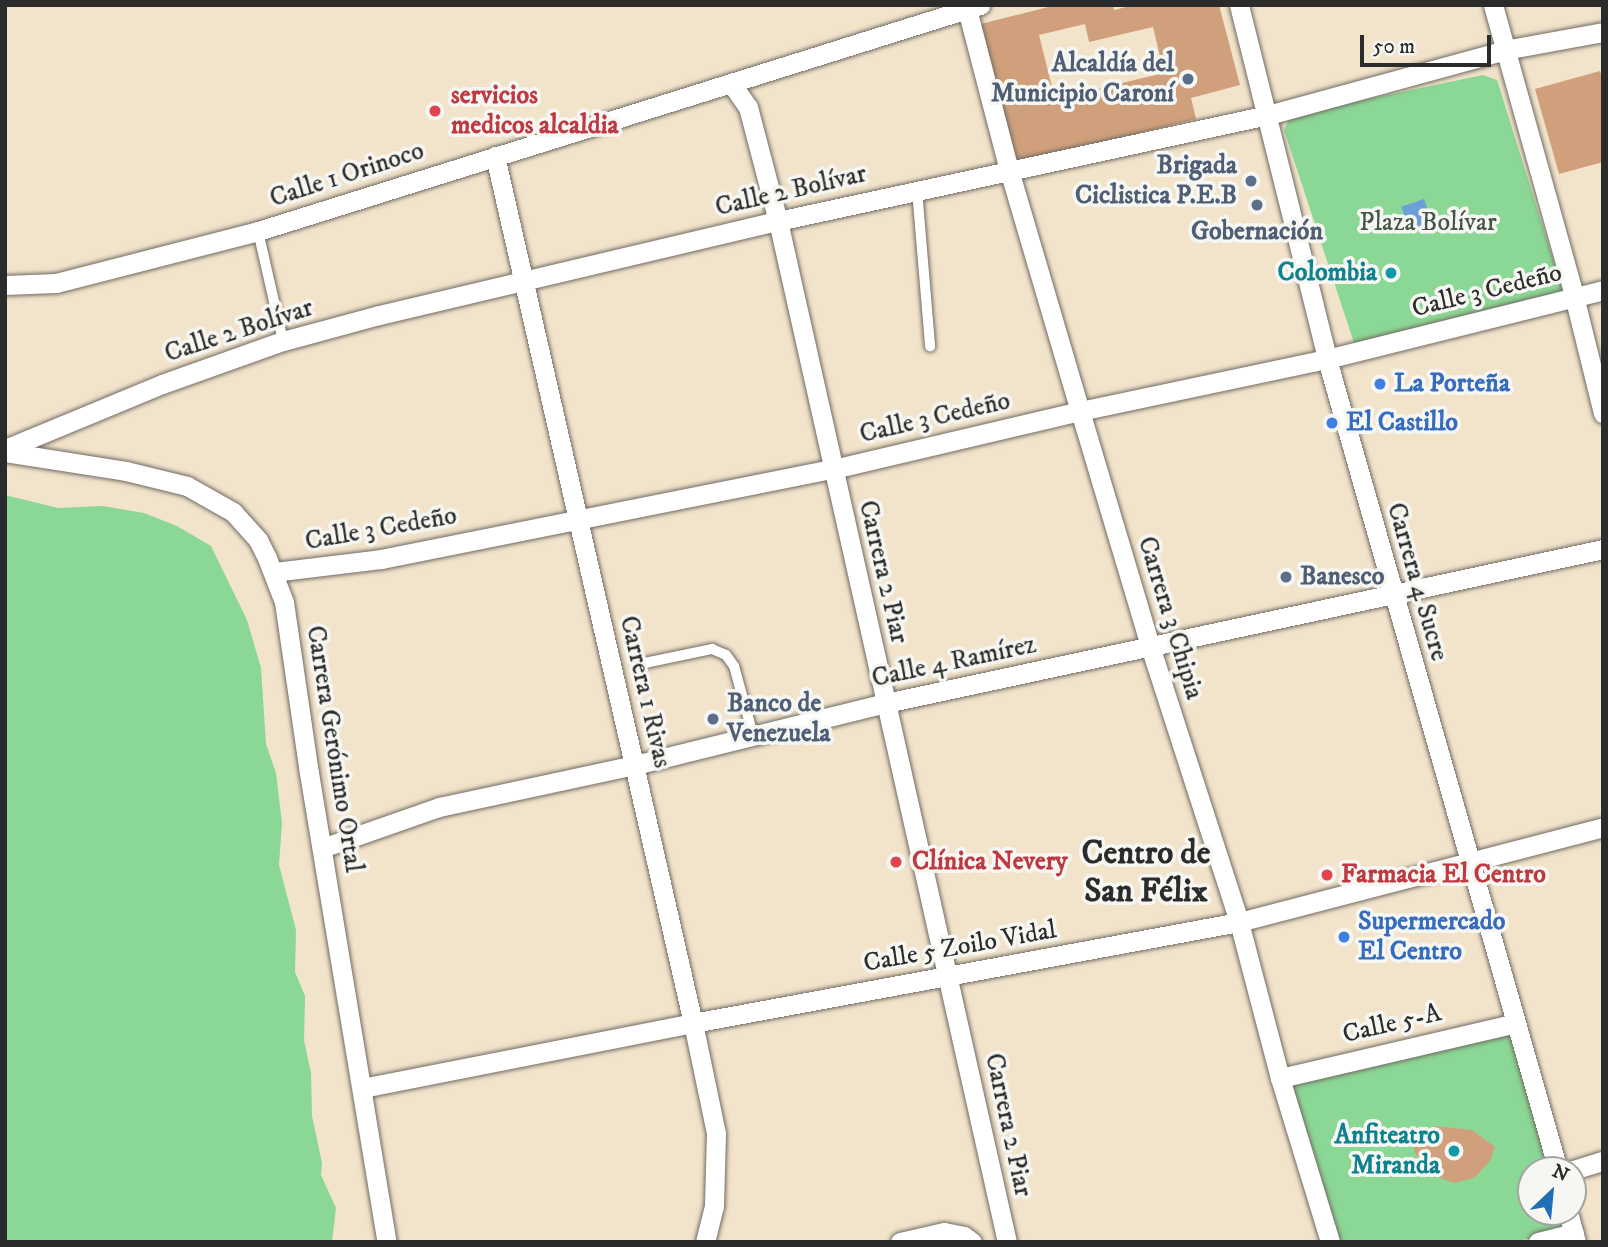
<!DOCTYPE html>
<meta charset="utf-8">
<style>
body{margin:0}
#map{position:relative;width:1608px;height:1247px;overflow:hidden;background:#f2e3cb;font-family:"IM FELL DW Pica",serif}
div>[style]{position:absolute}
.green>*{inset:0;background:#8bd795}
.water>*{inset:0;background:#6c9fd7;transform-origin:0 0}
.building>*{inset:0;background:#d0a07c}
.roads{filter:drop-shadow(0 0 2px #716b63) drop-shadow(0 0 2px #716b63)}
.lane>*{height:10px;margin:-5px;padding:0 5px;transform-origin:5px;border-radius:5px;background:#fff}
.street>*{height:19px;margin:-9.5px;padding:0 9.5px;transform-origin:9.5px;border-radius:9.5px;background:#fff}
.dots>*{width:19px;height:19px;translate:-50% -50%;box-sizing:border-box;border:4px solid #f6f6f2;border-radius:50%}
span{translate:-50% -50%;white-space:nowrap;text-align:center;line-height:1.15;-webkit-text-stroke:7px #f6f6f2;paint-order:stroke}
.service-label{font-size:26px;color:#4e5e75;font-weight:700}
.right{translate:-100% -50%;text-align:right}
.left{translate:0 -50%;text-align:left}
.health-label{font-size:26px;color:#be3a42;font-weight:700}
.street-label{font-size:26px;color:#2b2b2b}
.park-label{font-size:26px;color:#435646}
.culture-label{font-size:26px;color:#0d838f;font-weight:700}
.shop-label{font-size:26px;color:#366cbe;font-weight:700}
.district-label{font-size:33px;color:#2b2b2b;font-weight:700}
.frame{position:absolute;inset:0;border:7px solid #2b2b2b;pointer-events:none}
.north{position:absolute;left:1517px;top:1156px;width:70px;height:70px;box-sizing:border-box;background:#f6f6f2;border:2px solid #a5a5a2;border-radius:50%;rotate:26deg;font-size:19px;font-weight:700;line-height:28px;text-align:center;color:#2b2b2b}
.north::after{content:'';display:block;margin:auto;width:24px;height:32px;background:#1f6fb2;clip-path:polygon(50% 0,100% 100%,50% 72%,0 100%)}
.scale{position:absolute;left:1360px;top:35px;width:131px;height:32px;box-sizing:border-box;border:4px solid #2b2b2b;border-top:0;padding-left:9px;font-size:21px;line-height:24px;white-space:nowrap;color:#2b2b2b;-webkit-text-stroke:5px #f6f6f2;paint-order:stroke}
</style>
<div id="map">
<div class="green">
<div style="clip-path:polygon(1483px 75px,1497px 80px,1568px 307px,1356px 349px,1284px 130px,1291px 115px)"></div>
<div style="clip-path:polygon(5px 495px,58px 508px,103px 506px,144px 513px,177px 526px,211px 546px,247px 620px,261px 668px,266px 744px,276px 773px,282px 823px,279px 865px,296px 930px,295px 972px,305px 996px,304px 1040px,311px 1073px,312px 1116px,322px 1163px,321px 1175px,336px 1208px,332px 1242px,5px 1242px)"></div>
<div style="clip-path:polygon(1511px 1030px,1550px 1170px,1531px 1170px,1531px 1212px,1561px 1212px,1566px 1229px,1515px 1242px,1337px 1242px,1287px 1082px)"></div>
</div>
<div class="water">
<div style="left:1424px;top:199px;width:24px;height:24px;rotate:71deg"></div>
</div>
<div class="building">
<div style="clip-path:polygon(evenodd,1056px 5px,1113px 5px,1114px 10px,1134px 5px,1219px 5px,1240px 85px,1191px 98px,1196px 119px,1013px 165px,977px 25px,1056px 5px,1085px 24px,1089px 42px,1153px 27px,1164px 73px,1055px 99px,1039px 35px,1085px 24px)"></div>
<div style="clip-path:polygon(1600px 71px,1603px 81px,1603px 162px,1559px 174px,1535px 89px)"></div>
<div style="clip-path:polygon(1434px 1126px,1472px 1130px,1495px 1147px,1490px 1161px,1474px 1178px,1454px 1183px,1432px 1175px,1416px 1155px,1412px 1143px)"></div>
</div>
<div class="roads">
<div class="lane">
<div style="left:917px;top:190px;width:157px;rotate:85.2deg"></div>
<div style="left:258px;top:231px;width:113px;rotate:77.2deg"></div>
<div style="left:640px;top:664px;width:74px;rotate:-11.8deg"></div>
<div style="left:712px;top:649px;width:15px;rotate:23deg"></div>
<div style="left:726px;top:655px;width:14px;rotate:54deg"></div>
<div style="left:734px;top:666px;width:72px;rotate:74.6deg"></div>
</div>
<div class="street">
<div style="left:1239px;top:5px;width:365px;rotate:76deg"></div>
<div style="left:1327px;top:359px;width:843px;rotate:74.1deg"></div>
<div style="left:1493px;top:5px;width:302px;rotate:74.4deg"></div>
<div style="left:1574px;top:296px;width:121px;rotate:76.1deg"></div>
<div style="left:967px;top:9px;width:166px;rotate:75.4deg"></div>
<div style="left:1009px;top:170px;width:251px;rotate:73.6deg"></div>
<div style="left:1080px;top:411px;width:245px;rotate:73.4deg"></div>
<div style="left:1150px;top:646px;width:290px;rotate:72.1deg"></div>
<div style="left:1239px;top:922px;width:161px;rotate:75.3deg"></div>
<div style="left:1280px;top:1078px;width:171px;rotate:73deg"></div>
<div style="left:731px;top:83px;width:29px;rotate:55deg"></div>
<div style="left:748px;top:107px;width:118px;rotate:75.3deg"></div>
<div style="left:778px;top:221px;width:1046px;rotate:77.36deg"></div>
<div style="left:495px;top:156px;width:889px;rotate:77.14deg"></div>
<div style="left:693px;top:1023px;width:112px;rotate:78.2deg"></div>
<div style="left:716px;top:1133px;width:73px;rotate:91.6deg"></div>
<div style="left:714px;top:1206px;width:37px;rotate:104deg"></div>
<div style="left:5px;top:285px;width:51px;rotate:-2.2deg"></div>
<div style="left:56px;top:283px;width:209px;rotate:-14.4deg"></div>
<div style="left:258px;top:231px;width:757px;rotate:-17.38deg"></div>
<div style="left:5px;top:449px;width:170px;rotate:-22.5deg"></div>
<div style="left:162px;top:384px;width:128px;rotate:-19.6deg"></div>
<div style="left:283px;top:341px;width:99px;rotate:-15.2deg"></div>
<div style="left:379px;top:315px;width:410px;rotate:-13.3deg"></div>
<div style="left:778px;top:221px;width:501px;rotate:-12.21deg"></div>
<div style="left:1268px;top:115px;width:246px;rotate:-15.3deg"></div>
<div style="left:1505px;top:50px;width:100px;rotate:-10.4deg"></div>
<div style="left:5px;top:452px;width:122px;rotate:8.9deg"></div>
<div style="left:126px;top:471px;width:63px;rotate:13.8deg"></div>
<div style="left:187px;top:486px;width:53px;rotate:29.5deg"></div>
<div style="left:233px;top:512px;width:38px;rotate:48deg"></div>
<div style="left:258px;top:540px;width:20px;rotate:63deg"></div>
<div style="left:267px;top:558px;width:47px;rotate:68.9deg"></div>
<div style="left:284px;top:602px;width:173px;rotate:81.7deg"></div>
<div style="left:309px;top:773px;width:475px;rotate:80.6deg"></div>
<div style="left:274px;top:572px;width:108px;rotate:-6.9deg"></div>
<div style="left:381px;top:559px;width:461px;rotate:-11.3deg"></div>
<div style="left:833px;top:469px;width:254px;rotate:-13.2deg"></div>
<div style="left:1080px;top:411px;width:252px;rotate:-11.9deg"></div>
<div style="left:1327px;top:359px;width:284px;rotate:-14deg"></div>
<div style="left:322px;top:848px;width:124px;rotate:-19.3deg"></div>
<div style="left:439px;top:807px;width:200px;rotate:-12.1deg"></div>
<div style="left:635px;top:765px;width:259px;rotate:-13.9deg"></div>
<div style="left:886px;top:703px;width:733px;rotate:-12.12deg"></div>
<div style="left:1280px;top:1078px;width:242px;rotate:-13.1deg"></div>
<div style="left:362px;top:1088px;width:337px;rotate:-11.1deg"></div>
<div style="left:693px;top:1023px;width:555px;rotate:-10.48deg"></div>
<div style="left:1239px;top:922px;width:376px;rotate:-14.6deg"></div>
<div style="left:1573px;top:1170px;width:31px;rotate:-17deg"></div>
<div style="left:1568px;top:1212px;width:31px;rotate:75deg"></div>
<div style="left:900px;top:1242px;width:45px;rotate:-12.8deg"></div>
<div style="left:944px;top:1232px;width:20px;rotate:11deg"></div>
<div style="left:964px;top:1236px;width:10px;rotate:37deg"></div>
<div style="left:1538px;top:1242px;width:37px;rotate:-14deg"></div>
</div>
</div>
<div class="dots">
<div style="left:1188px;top:79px;background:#5c6f8a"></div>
<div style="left:435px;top:111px;background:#e0444e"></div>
<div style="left:1251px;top:181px;background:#5c6f8a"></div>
<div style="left:1257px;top:205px;background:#5c6f8a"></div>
<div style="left:1391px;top:273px;background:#0f9aa8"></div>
<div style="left:1380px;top:384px;background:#3f7fe0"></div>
<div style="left:1332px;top:423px;background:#3f7fe0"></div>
<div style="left:1286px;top:577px;background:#5c6f8a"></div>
<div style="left:713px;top:719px;background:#5c6f8a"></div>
<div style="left:896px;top:862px;background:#e0444e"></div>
<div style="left:1327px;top:875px;background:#e0444e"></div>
<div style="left:1344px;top:937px;background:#3f7fe0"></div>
<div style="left:1454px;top:1151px;background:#0f9aa8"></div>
</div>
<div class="service-label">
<span class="right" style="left:1174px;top:79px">Alcaldía del<br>Municipio Caroní</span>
<span class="right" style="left:1237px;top:181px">Brigada<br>Ciclistica P.E.B</span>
<span style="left:1257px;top:232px">Gobernación</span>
<span class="left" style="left:1300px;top:577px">Banesco</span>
<span class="left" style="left:727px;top:719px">Banco de<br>Venezuela</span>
</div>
<div class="health-label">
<span class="left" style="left:451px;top:111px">servicios<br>medicos alcaldia</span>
<span class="left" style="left:912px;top:862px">Clínica Nevery</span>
<span class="left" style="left:1341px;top:875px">Farmacia El Centro</span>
</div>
<div class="street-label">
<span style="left:347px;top:175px;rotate:-18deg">Calle 1 Orinoco</span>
<span style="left:791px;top:191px;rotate:-13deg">Calle 2 Bolívar</span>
<span style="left:1487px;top:291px;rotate:-14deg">Calle 3 Cedeño</span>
<span style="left:239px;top:331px;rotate:-18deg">Calle 2 Bolívar</span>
<span style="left:935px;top:418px;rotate:-13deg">Calle 3 Cedeño</span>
<span style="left:381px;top:529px;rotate:-10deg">Calle 3 Cedeño</span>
<span style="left:883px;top:572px;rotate:77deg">Carrera 2 Piar</span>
<span style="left:1417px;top:582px;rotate:74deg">Carrera 4 Sucre</span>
<span style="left:1170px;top:618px;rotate:73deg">Carrera 3 Chipia</span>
<span style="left:954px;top:662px;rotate:-12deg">Calle 4 Ramírez</span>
<span style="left:645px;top:692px;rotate:77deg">Carrera 1 Rivas</span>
<span style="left:334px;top:749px;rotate:81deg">Carrera Gerónimo Ortal</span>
<span style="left:960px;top:947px;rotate:-10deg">Calle 5 Zoilo Vidal</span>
<span style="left:1392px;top:1024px;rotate:-13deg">Calle 5-A</span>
<span style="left:1008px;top:1125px;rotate:78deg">Carrera 2 Piar</span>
</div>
<div class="park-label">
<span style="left:1428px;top:223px">Plaza Bolívar</span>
</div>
<div class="culture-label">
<span class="right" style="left:1377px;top:273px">Colombia</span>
<span class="right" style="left:1440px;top:1151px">Anfiteatro<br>Miranda</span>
</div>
<div class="shop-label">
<span class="left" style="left:1394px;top:384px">La Porteña</span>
<span class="left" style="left:1346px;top:423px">El Castillo</span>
<span class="left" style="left:1358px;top:937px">Supermercado<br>El Centro</span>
</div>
<div class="district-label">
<span style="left:1146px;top:873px">Centro de<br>San Félix</span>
</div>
<div class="frame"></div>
<div class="north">N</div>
<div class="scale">50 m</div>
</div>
